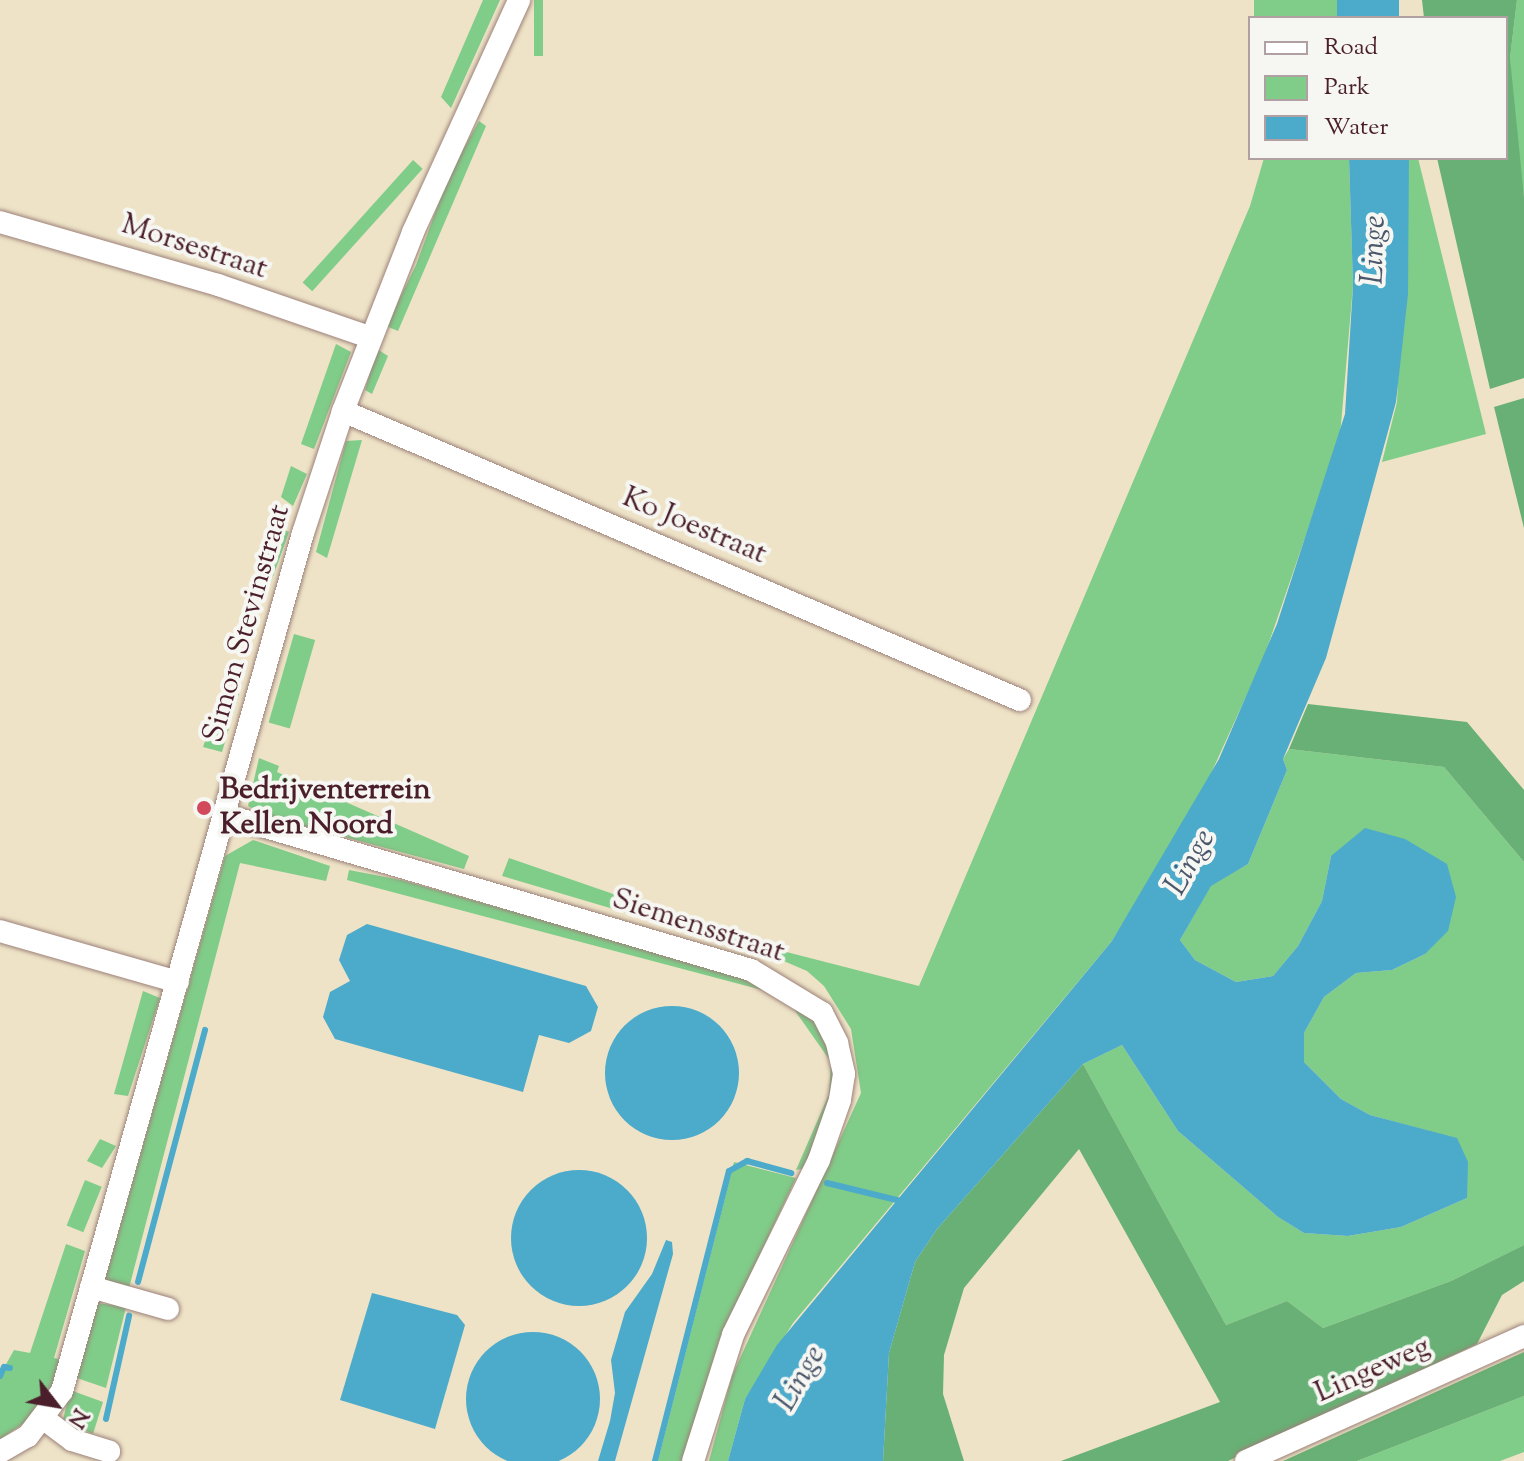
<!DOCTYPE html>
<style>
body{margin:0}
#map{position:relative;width:1524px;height:1461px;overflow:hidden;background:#eee3c7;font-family:"Sorts Mill Goudy",serif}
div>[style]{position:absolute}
.green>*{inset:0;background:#80cc89;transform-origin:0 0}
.forest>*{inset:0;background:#68b075}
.water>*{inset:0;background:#4caaca;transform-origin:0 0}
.round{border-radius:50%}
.stream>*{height:6px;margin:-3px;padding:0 3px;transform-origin:3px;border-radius:3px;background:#4caaca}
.roads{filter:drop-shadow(0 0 2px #9c8179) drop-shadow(0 0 2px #9c8179)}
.minor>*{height:22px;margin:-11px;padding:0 11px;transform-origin:11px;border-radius:11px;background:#fff}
.dots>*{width:22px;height:22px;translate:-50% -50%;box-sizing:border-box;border:4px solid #f6f6f2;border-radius:50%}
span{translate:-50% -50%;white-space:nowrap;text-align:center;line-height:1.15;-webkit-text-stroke:8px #f6f6f2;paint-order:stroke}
.street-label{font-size:30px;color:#4a1f2b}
.poi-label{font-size:30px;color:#4a1f2b;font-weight:700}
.left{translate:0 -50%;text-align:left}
.water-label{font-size:32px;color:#4b576b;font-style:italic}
.legend{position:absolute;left:1248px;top:16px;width:260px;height:144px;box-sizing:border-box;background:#f6f6f2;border:2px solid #b1a0a2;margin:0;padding:10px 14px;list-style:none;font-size:24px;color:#4a1f2b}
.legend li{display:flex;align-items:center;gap:16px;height:40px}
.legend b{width:40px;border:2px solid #b1a0a2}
.north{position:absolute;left:16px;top:1365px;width:80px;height:80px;-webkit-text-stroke:6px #f6f6f2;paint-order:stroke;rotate:121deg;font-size:22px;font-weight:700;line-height:32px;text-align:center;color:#4a1f2b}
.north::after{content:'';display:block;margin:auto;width:28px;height:36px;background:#4a1f2b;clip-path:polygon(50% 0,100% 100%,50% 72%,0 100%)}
</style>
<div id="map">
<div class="green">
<div style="clip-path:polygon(483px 0,500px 0,451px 108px,441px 97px)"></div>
<div style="left:534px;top:0;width:9px;height:56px"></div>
<div style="left:1254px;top:0;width:83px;height:19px"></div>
<div style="clip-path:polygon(1517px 0,1524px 0,1524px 197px,1511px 111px,1510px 58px)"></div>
<div style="clip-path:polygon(479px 121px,486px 126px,398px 331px,386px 326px,416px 265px,449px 175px)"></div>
<div style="clip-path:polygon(1264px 158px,1349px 158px,1353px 286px,1340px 436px,1264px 657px,1198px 802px,1112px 941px,793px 1323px,745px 1399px,728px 1461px,709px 1461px,732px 1376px,861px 1093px,851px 1029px,824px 986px,807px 971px,772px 956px,502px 876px,509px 858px,767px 947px,919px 986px,1250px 206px)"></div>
<div style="clip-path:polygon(1409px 158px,1418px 158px,1486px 434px,1382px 462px,1397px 402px)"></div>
<div style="left:413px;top:160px;width:13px;height:165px;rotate:42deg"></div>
<div style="clip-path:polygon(336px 344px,351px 352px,314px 449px,301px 444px)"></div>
<div style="clip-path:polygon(377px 349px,388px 356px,372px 394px,365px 390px)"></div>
<div style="clip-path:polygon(362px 440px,327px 558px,316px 552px,346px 441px)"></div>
<div style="clip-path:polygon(291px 466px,307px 474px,293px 506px,281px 497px)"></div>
<div style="clip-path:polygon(276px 526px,289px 532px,266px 596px,250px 593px)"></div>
<div style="left:294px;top:634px;width:22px;height:92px;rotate:16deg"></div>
<div style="clip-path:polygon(224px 686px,239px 694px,222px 752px,203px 747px)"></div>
<div style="clip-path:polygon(1289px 749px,1444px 767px,1524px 862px,1524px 1245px,1451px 1281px,1323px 1328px,1287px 1301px,1226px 1325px,1083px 1064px,1122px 1045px,1178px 1131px,1278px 1217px,1304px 1233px,1348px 1236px,1401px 1227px,1467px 1198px,1429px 1131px,1370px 1115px,1341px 1099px,1304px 1062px,1304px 1033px,1324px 997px,1356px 973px,1392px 970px,1425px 954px,1331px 856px,1322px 901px,1298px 946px,1273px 976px,1236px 982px,1195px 960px,1180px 940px,1211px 885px,1248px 864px,1287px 770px,1283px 759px)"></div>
<div style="clip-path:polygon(259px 758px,279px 766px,277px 772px,469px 856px,464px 869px,266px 816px,248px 806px)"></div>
<div style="clip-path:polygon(253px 840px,330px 866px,326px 881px,240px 863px,129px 1288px,105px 1279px,225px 856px)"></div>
<div style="clip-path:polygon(349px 870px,401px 880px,767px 983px,803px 1006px,831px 1040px,836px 1087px,818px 1151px,806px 1168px,796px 1170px,829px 1094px,831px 1062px,791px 1005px,766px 991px,347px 880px)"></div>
<div style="clip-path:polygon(143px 991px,160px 998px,128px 1096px,114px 1094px)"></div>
<div style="clip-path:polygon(100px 1139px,116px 1146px,102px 1168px,87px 1161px)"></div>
<div style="clip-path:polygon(734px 1162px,796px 1178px,719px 1341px,685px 1461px,658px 1461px)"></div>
<div style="left:85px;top:1180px;width:18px;height:49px;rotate:22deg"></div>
<div style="clip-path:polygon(66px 1244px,85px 1251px,54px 1358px,72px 1362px,59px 1400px,0 1439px,0 1375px,14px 1350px,30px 1353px)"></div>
<div style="clip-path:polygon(97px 1303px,126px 1307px,106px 1388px,74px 1377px)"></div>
<div style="clip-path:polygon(70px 1390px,103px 1402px,93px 1434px,63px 1420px)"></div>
<div style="clip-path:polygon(1524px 1396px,1524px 1452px,1500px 1461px,1357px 1461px)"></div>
</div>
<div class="forest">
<div style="clip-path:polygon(1422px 0,1517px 0,1510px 58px,1524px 197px,1524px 378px,1490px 389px,1437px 158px,1506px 158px,1506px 18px,1424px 18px)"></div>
<div style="clip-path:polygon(1524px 398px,1524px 528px,1494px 407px)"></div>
<div style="clip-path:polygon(1308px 704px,1467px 722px,1524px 790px,1524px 862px,1444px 767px,1289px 749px)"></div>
<div style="clip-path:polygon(1083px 1064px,1226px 1325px,1287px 1301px,1323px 1328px,1451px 1281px,1524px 1245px,1524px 1281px,1502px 1295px,1477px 1344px,1228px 1461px,1061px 1461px,1220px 1402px,1079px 1149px,964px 1288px,944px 1355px,943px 1394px,964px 1461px,883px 1461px,889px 1353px,915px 1262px,937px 1229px)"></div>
<div style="clip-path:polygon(1524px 1352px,1524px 1396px,1357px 1461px,1283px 1461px)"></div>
</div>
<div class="water">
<div style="left:1337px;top:0;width:62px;height:18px"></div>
<div style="clip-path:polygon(1349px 158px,1409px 158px,1408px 294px,1396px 402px,1326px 658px,1283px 759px,1287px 770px,1248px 864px,1211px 886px,1180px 940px,1195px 960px,1236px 982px,1273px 976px,1298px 946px,1322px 901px,1331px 856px,1365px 828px,1405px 839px,1447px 864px,1456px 897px,1448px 931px,1425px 954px,1392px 970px,1356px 973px,1324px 997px,1304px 1033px,1304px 1062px,1341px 1099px,1370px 1115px,1457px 1138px,1468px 1162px,1467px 1198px,1401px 1227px,1348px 1236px,1304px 1233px,1278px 1217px,1178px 1131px,1122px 1045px,1083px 1064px,937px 1229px,915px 1262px,889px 1353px,883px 1461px,728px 1461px,745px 1399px,777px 1345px,1112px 941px,1219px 759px,1277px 624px,1345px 414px,1353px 286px)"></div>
<div style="clip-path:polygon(367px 924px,586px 986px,598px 1007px,591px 1031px,569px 1043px,539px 1035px,523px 1092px,335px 1039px,323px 1017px,330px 992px,350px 981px,339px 960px,347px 935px)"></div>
<div class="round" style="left:605px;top:1006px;width:134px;height:134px"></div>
<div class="round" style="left:511px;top:1170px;width:136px;height:136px"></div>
<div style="clip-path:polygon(666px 1240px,672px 1242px,673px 1254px,615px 1461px,598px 1461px,610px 1421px,615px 1393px,611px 1360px,625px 1312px,652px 1274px)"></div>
<div style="clip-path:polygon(372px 1293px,457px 1315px,465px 1325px,435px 1429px,340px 1400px)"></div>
<div class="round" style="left:466px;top:1332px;width:134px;height:134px"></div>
</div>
<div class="stream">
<div style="left:827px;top:1183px;width:76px;rotate:13.7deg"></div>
<div style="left:138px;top:1282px;width:261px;rotate:-75.1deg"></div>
<div style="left:0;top:1376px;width:10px;rotate:-66deg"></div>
<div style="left:4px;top:1367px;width:6px;rotate:9deg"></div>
<div style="left:106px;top:1419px;width:106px;rotate:-77.4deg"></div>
<div style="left:655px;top:1461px;width:299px;rotate:-75.7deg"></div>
<div style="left:729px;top:1171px;width:21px;rotate:-29deg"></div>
<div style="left:747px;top:1161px;width:46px;rotate:15.3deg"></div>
</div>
<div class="roads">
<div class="minor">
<div style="left:0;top:222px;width:227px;rotate:16.1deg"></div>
<div style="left:218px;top:285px;width:160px;rotate:19deg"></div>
<div style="left:343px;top:411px;width:736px;rotate:23.12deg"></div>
<div style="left:225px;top:815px;width:548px;rotate:16.42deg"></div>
<div style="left:751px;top:970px;width:83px;rotate:31.2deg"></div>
<div style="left:822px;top:1013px;width:34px;rotate:63deg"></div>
<div style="left:837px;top:1043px;width:32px;rotate:77deg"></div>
<div style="left:844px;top:1074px;width:26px;rotate:99deg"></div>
<div style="left:840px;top:1100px;width:64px;rotate:109.3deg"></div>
<div style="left:819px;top:1160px;width:195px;rotate:116.2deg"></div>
<div style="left:733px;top:1335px;width:132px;rotate:107.6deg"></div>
<div style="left:0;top:931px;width:185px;rotate:16deg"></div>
<div style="left:91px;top:1287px;width:80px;rotate:15.9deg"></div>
<div style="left:44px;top:1419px;width:35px;rotate:37deg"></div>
<div style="left:72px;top:1440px;width:39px;rotate:17deg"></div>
<div style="left:0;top:1452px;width:32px;rotate:-30deg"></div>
<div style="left:28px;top:1436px;width:56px;rotate:-52.9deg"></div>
<div style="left:62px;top:1391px;width:891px;rotate:-74.31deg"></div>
<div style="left:303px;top:533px;width:128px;rotate:-71.8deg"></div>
<div style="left:343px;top:411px;width:192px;rotate:-68.6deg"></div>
<div style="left:413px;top:232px;width:255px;rotate:-65.4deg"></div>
<div style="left:1246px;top:1461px;width:305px;rotate:-24.2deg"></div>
</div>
</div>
<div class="dots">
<div style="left:204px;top:808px;background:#d1495b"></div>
</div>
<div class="street-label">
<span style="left:194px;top:248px;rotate:18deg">Morsestraat</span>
<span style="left:694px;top:527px;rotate:23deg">Ko Joestraat</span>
<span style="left:248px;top:624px;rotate:-74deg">Simon Stevinstraat</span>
<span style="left:698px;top:927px;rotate:18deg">Siemensstraat</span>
<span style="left:1373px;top:1371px;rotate:-24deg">Lingeweg</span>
</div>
<div class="poi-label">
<span class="left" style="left:220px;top:808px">Bedrijventerrein<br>Kellen Noord</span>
</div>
<div class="water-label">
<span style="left:1375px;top:250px;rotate:-88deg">Linge</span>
<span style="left:1191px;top:863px;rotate:-61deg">Linge</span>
<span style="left:801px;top:1379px;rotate:-60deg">Linge</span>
</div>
<ul class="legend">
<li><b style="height:10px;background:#fff"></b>Road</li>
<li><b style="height:22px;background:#80cc89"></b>Park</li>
<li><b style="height:22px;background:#4caaca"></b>Water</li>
</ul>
<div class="north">N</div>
</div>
